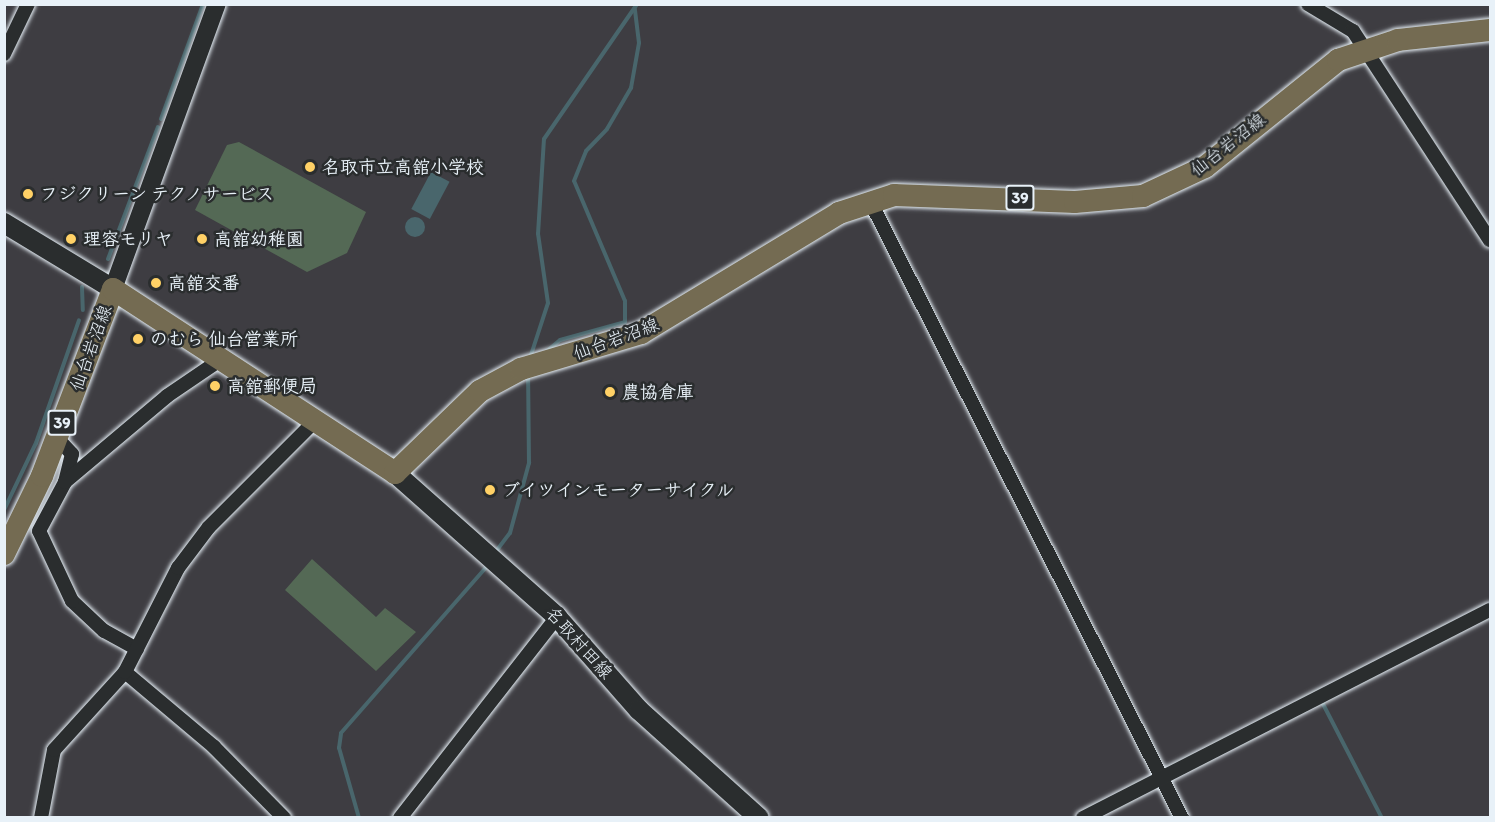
<!DOCTYPE html>
<meta charset="utf-8">
<style>
body{margin:0}
#map{position:relative;width:1495px;height:822px;overflow:hidden;background:#3e3d42;font-family:Itim,"Klee One",sans-serif}
div>[style]{position:absolute}
.green>*{inset:0;background:#546955}
.water>*{inset:0;background:#49666c;transform-origin:0 0}
.round{border-radius:50%}
.stream>*{height:4px;margin:-2px;padding:0 2px;transform-origin:2px;border-radius:2px;background:#49666c}
.roads{filter:drop-shadow(0 0 2px #e8f1f8) drop-shadow(0 0 2px #e8f1f8)}
.minor>*{height:14px;margin:-7px;padding:0 7px;transform-origin:7px;border-radius:7px;background:#2a2d2e}
.tertiary>*{height:18px;margin:-9px;padding:0 9px;transform-origin:9px;border-radius:9px;background:#2a2d2e}
.secondary>*{height:20px;margin:-10px;padding:0 10px;transform-origin:10px;border-radius:10px;background:#2a2d2e}
.primary>*{height:22px;margin:-11px;padding:0 11px;transform-origin:11px;border-radius:11px;background:#746b52}
.dots>*{width:16px;height:16px;translate:-50% -50%;box-sizing:border-box;border:3px solid #2a2d2e;border-radius:50%}
span{translate:-50% -50%;white-space:nowrap;text-align:center;line-height:1.15;-webkit-text-stroke:5px #2a2d2e;paint-order:stroke}
.shield-label span{padding:2px 4px;background:#2a2d2e;border:2px solid;border-radius:4px;-webkit-text-stroke-width:0}
.shield-label{font-size:16px;color:#e8f1f8;font-weight:700}
.street-label{font-size:18px;color:#e8f1f8}
.poi-label{font-size:18px;color:#e8f1f8;font-weight:700}
.left{translate:0 -50%;text-align:left}
.frame{position:absolute;inset:0;border:6px solid #e8f1f8;pointer-events:none}
</style>
<div id="map">
<div class="green">
<div style="clip-path:polygon(239px 142px,366px 212px,347px 253px,307px 272px,195px 210px,227px 145px)"></div>
<div style="clip-path:polygon(312px 559px,376px 617px,385px 608px,416px 632px,376px 671px,285px 590px)"></div>
</div>
<div class="water">
<div style="left:431px;top:172px;width:21px;height:42px;rotate:28deg"></div>
<div class="round" style="left:405px;top:217px;width:20px;height:20px"></div>
</div>
<div class="stream">
<div style="left:161px;top:119px;width:122px;rotate:-69.9deg"></div>
<div style="left:108px;top:259px;width:141px;rotate:-69.3deg"></div>
<div style="left:82px;top:287px;width:23px;rotate:88deg"></div>
<div style="left:547px;top:351px;width:17px;rotate:-40deg"></div>
<div style="left:560px;top:340px;width:67px;rotate:-15.5deg"></div>
<div style="left:625px;top:322px;width:21px;rotate:-90deg"></div>
<div style="left:625px;top:301px;width:130px;rotate:-113deg"></div>
<div style="left:574px;top:181px;width:32px;rotate:-68deg"></div>
<div style="left:586px;top:151px;width:30px;rotate:-46deg"></div>
<div style="left:607px;top:129px;width:48px;rotate:-59.7deg"></div>
<div style="left:631px;top:88px;width:46px;rotate:-79.9deg"></div>
<div style="left:639px;top:43px;width:34px;rotate:-97deg"></div>
<div style="left:530px;top:358px;width:58px;rotate:-71.9deg"></div>
<div style="left:548px;top:303px;width:70px;rotate:-98.2deg"></div>
<div style="left:538px;top:234px;width:95px;rotate:-86.4deg"></div>
<div style="left:544px;top:139px;width:164px;rotate:-55.4deg"></div>
<div style="left:4px;top:510px;width:74px;rotate:-64.5deg"></div>
<div style="left:36px;top:443px;width:130px;rotate:-70.7deg"></div>
<div style="left:494px;top:554px;width:26px;rotate:-53deg"></div>
<div style="left:510px;top:533px;width:73px;rotate:-74.8deg"></div>
<div style="left:529px;top:463px;width:89px;rotate:-90.6deg"></div>
<div style="left:1322px;top:702px;width:131px;rotate:62.7deg"></div>
<div style="left:359px;top:818px;width:73px;rotate:-105.9deg"></div>
<div style="left:339px;top:748px;width:15px;rotate:-82deg"></div>
<div style="left:341px;top:733px;width:226px;rotate:-48.8deg"></div>
</div>
<div class="roads">
<div class="minor">
<div style="left:1308px;top:4px;width:52px;rotate:31deg"></div>
<div style="left:1353px;top:31px;width:250px;rotate:56.8deg"></div>
<div style="left:4px;top:54px;width:55px;rotate:-64.4deg"></div>
<div style="left:870px;top:201px;width:691px;rotate:63.18deg"></div>
<div style="left:57px;top:438px;width:22px;rotate:47deg"></div>
<div style="left:72px;top:454px;width:29px;rotate:104deg"></div>
<div style="left:137px;top:649px;width:38px;rotate:-151deg"></div>
<div style="left:104px;top:631px;width:44px;rotate:-136.8deg"></div>
<div style="left:72px;top:601px;width:77px;rotate:-115.2deg"></div>
<div style="left:39px;top:531px;width:55px;rotate:-62deg"></div>
<div style="left:65px;top:482px;width:133px;rotate:-40.1deg"></div>
<div style="left:167px;top:396px;width:64px;rotate:-34.2deg"></div>
<div style="left:125px;top:672px;width:116px;rotate:40.1deg"></div>
<div style="left:214px;top:747px;width:100px;rotate:45.4deg"></div>
<div style="left:41px;top:818px;width:69px;rotate:-79.2deg"></div>
<div style="left:54px;top:750px;width:105px;rotate:-47.7deg"></div>
<div style="left:125px;top:672px;width:117px;rotate:-63deg"></div>
<div style="left:178px;top:568px;width:51px;rotate:-52.9deg"></div>
<div style="left:209px;top:527px;width:150px;rotate:-45deg"></div>
<div style="left:400px;top:818px;width:255px;rotate:-52deg"></div>
<div style="left:1083px;top:818px;width:457px;rotate:-27.1deg"></div>
</div>
<div class="tertiary">
<div style="left:113px;top:289px;width:303px;rotate:-70deg"></div>
</div>
<div class="secondary">
<div style="left:4px;top:223px;width:127px;rotate:31.2deg"></div>
<div style="left:395px;top:473px;width:217px;rotate:41.6deg"></div>
<div style="left:557px;top:617px;width:124px;rotate:48.6deg"></div>
<div style="left:639px;top:710px;width:161px;rotate:42deg"></div>
</div>
<div class="primary">
<div style="left:4px;top:554px;width:87px;rotate:-64deg"></div>
<div style="left:42px;top:476px;width:200px;rotate:-69.2deg"></div>
<div style="left:113px;top:289px;width:337px;rotate:33.1deg"></div>
<div style="left:395px;top:473px;width:118px;rotate:-44deg"></div>
<div style="left:480px;top:391px;width:47px;rotate:-28.2deg"></div>
<div style="left:521px;top:369px;width:125px;rotate:-16.7deg"></div>
<div style="left:641px;top:333px;width:232px;rotate:-31.2deg"></div>
<div style="left:839px;top:213px;width:58px;rotate:-18.1deg"></div>
<div style="left:894px;top:195px;width:181px;rotate:2.2deg"></div>
<div style="left:1075px;top:202px;width:68px;rotate:-5deg"></div>
<div style="left:1143px;top:196px;width:68px;rotate:-25.1deg"></div>
<div style="left:1205px;top:167px;width:171px;rotate:-38.8deg"></div>
<div style="left:1338px;top:60px;width:63px;rotate:-18.4deg"></div>
<div style="left:1398px;top:40px;width:93px;rotate:-6.2deg"></div>
</div>
</div>
<div class="dots">
<div style="left:310px;top:167px;background:#ffd166"></div>
<div style="left:28px;top:194px;background:#ffd166"></div>
<div style="left:71px;top:239px;background:#ffd166"></div>
<div style="left:202px;top:239px;background:#ffd166"></div>
<div style="left:156px;top:283px;background:#ffd166"></div>
<div style="left:138px;top:339px;background:#ffd166"></div>
<div style="left:215px;top:386px;background:#ffd166"></div>
<div style="left:610px;top:392px;background:#ffd166"></div>
<div style="left:490px;top:490px;background:#ffd166"></div>
</div>
<div class="shield-label">
<span style="left:1020px;top:198px">39</span>
<span style="left:62px;top:423px">39</span>
</div>
<div class="street-label">
<span style="left:1228px;top:145px;rotate:-38deg">仙台岩沼線</span>
<span style="left:616px;top:339px;rotate:-20deg">仙台岩沼線</span>
<span style="left:91px;top:348px;rotate:-70deg">仙台岩沼線</span>
<span style="left:579px;top:643px;rotate:48deg">名取村田線</span>
</div>
<div class="poi-label">
<span class="left" style="left:322px;top:167px">名取市立高舘小学校</span>
<span class="left" style="left:40px;top:194px">フジクリーン テクノサービス</span>
<span class="left" style="left:83px;top:239px">理容モリヤ</span>
<span class="left" style="left:214px;top:239px">高舘幼稚園</span>
<span class="left" style="left:168px;top:283px">高舘交番</span>
<span class="left" style="left:150px;top:339px">のむら 仙台営業所</span>
<span class="left" style="left:227px;top:386px">高舘郵便局</span>
<span class="left" style="left:622px;top:392px">農協倉庫</span>
<span class="left" style="left:502px;top:490px">ブイツインモーターサイクル</span>
</div>
<div class="frame"></div>
</div>
